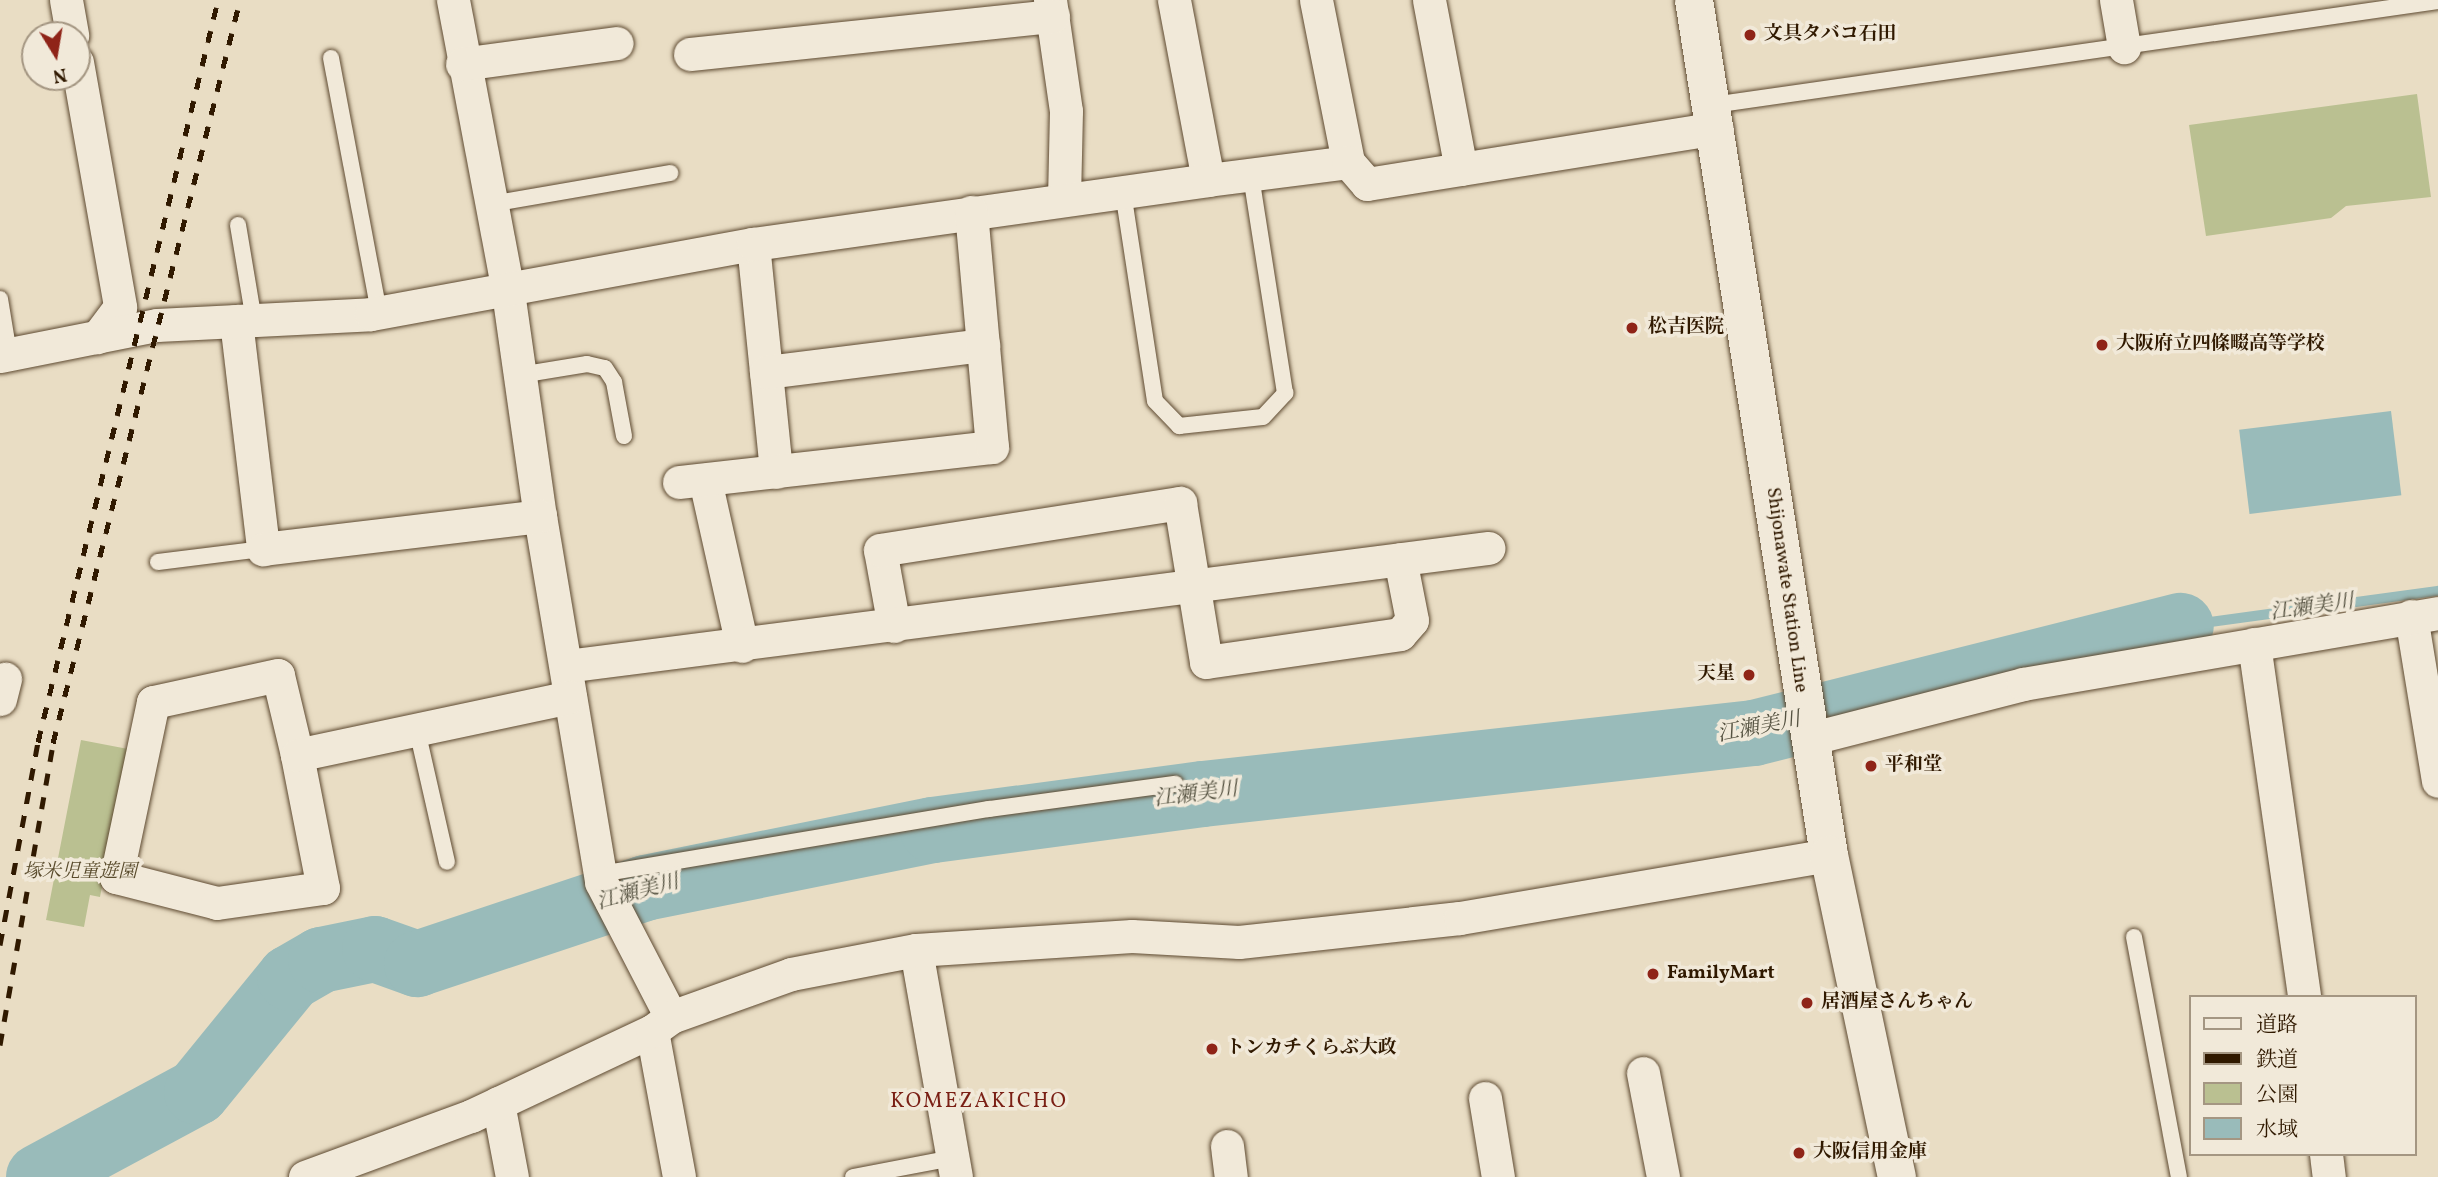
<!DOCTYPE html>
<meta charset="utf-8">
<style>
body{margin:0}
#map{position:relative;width:2438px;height:1177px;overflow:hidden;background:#e9ddc4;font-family:Vollkorn,"Noto Serif JP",serif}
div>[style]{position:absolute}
.green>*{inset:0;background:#bac091}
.water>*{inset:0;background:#99bbba;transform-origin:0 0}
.stream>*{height:10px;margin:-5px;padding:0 5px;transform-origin:5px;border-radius:5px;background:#99bbba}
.river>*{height:66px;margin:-33px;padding:0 33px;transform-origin:33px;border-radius:33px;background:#99bbba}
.roads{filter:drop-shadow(0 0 2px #5e4a31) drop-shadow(0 0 2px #5e4a31)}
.lane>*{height:16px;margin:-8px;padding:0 8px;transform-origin:8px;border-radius:8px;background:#f1e9d9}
.street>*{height:33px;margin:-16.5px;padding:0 16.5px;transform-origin:16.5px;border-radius:16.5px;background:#f1e9d9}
.secondary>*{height:38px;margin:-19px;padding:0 19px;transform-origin:19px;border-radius:19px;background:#f1e9d9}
.rail>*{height:5px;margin-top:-2.5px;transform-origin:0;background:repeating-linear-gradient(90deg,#301900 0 12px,transparent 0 24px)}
.dots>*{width:19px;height:19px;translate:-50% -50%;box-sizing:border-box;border:4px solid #f1e9d9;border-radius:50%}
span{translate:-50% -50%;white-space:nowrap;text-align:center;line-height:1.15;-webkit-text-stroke:7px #f1e9d9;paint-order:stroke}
.poi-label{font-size:19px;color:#301900;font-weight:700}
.left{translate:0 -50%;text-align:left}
.right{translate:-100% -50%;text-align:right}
.street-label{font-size:19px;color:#301900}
.park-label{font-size:19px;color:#594b2c;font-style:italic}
.water-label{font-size:21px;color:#555241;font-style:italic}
.neighbourhood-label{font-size:21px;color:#7a1f14;letter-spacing:2px}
.legend{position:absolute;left:2189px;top:995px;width:228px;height:161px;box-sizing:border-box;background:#f1e9d9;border:2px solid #a49682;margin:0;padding:9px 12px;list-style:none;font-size:21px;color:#301900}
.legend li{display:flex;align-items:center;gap:14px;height:35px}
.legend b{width:35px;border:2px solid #a49682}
.north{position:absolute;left:21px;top:21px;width:70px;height:70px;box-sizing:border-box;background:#f1e9d9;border:2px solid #a49682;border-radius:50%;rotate:169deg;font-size:19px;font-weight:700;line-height:28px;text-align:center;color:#301900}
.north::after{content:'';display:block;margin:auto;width:24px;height:32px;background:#8f2418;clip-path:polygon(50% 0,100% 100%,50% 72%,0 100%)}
</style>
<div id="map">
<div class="green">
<div style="clip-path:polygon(2417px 94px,2431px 197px,2346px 206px,2331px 218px,2206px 236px,2189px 125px)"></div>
<div style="clip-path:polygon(81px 740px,128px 749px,100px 897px,90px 895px,84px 927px,46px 920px)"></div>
</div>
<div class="water">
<div style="left:2391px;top:411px;width:85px;height:153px;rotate:83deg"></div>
</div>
<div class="stream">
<div style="left:2181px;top:626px;width:259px;rotate:-7.8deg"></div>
</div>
<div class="river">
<div style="left:39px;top:1177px;width:179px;rotate:-28.3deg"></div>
<div style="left:197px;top:1092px;width:147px;rotate:-50.8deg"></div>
<div style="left:290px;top:978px;width:36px;rotate:-30deg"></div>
<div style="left:321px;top:960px;width:55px;rotate:-11.5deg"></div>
<div style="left:375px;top:949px;width:45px;rotate:19.7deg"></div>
<div style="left:417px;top:964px;width:240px;rotate:-18.4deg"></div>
<div style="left:645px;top:888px;width:294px;rotate:-11.4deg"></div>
<div style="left:933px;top:830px;width:272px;rotate:-7.6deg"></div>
<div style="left:1203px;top:794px;width:554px;rotate:-6.32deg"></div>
<div style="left:1754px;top:733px;width:440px;rotate:-14.1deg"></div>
</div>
<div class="roads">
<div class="lane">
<div style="left:331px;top:58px;width:258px;rotate:79.3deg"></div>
<div style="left:1713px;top:105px;width:732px;rotate:-8.16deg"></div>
<div style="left:1123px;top:192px;width:211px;rotate:81.3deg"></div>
<div style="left:1155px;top:401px;width:35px;rotate:46deg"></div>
<div style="left:1179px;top:426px;width:84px;rotate:-6.1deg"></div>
<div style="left:1263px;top:417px;width:33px;rotate:-47deg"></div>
<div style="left:1285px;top:393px;width:221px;rotate:-98.9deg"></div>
<div style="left:491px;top:204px;width:182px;rotate:-9.8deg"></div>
<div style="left:238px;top:225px;width:97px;rotate:80.5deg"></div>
<div style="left:0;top:299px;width:56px;rotate:80.7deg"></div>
<div style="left:520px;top:375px;width:68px;rotate:-9.3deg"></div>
<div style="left:587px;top:364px;width:18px;rotate:13deg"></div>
<div style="left:605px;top:368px;width:17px;rotate:57deg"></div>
<div style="left:614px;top:382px;width:55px;rotate:79.5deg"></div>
<div style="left:158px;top:562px;width:106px;rotate:-7.1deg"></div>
<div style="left:417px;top:730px;width:135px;rotate:77.2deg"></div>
<div style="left:600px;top:874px;width:394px;rotate:-9.5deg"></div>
<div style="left:989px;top:809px;width:188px;rotate:-7.7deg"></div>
<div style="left:2134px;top:937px;width:244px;rotate:79.4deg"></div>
<div style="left:853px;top:1177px;width:102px;rotate:-10.8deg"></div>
</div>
<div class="street">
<div style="left:66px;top:0;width:36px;rotate:80deg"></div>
<div style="left:453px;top:0;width:297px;rotate:79.3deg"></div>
<div style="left:508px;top:292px;width:226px;rotate:81.9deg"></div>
<div style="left:540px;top:516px;width:371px;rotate:80.5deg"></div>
<div style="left:601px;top:882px;width:152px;rotate:62.6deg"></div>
<div style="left:1050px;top:0;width:112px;rotate:81.8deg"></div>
<div style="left:1066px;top:111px;width:88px;rotate:91.3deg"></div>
<div style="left:1174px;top:0;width:183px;rotate:79.3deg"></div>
<div style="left:1316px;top:0;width:165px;rotate:78.8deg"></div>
<div style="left:1429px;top:0;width:172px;rotate:79.3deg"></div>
<div style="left:2116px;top:0;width:48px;rotate:80.3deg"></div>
<div style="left:690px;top:54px;width:365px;rotate:-6deg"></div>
<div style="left:77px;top:62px;width:249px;rotate:80deg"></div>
<div style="left:120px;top:307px;width:38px;rotate:127deg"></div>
<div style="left:462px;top:64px;width:156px;rotate:-7.7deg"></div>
<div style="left:753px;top:244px;width:229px;rotate:84.2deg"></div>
<div style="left:236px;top:321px;width:230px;rotate:83.2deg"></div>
<div style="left:263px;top:549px;width:279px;rotate:-6.8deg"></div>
<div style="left:0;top:356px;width:160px;rotate:-11.2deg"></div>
<div style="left:157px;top:325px;width:214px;rotate:-2.9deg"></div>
<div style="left:371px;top:314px;width:388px;rotate:-10.4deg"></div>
<div style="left:753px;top:244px;width:459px;rotate:-8deg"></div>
<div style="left:1208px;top:180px;width:141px;rotate:-7.3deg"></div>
<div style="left:1348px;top:162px;width:29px;rotate:49deg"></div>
<div style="left:1367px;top:184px;width:354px;rotate:-9.1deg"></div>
<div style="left:766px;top:372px;width:219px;rotate:-7.1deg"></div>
<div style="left:705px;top:480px;width:170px;rotate:77.4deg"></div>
<div style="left:679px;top:482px;width:315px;rotate:-6.4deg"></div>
<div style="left:992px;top:447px;width:236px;rotate:-95.1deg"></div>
<div style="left:2411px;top:616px;width:167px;rotate:80.7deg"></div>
<div style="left:894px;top:626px;width:77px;rotate:-100.4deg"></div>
<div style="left:880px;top:550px;width:304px;rotate:-8.9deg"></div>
<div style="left:1180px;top:503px;width:161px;rotate:80.7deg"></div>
<div style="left:1206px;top:662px;width:196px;rotate:-8.2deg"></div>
<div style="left:1400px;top:634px;width:18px;rotate:-49deg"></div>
<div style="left:1412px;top:620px;width:62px;rotate:-101.1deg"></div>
<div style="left:2254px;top:644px;width:357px;rotate:81.9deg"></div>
<div style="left:566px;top:666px;width:930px;rotate:-7.29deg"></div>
<div style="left:0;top:699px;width:21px;rotate:-76deg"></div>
<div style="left:1809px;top:739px;width:221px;rotate:-14.4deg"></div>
<div style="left:2023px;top:684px;width:421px;rotate:-9.7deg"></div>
<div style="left:297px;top:755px;width:82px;rotate:-103.4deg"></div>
<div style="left:278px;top:675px;width:128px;rotate:167.8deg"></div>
<div style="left:153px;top:702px;width:179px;rotate:101.9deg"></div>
<div style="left:116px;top:877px;width:104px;rotate:14.4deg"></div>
<div style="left:217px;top:903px;width:107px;rotate:-8.1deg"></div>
<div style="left:323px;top:888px;width:136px;rotate:-101.1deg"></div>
<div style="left:297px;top:755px;width:279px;rotate:-12deg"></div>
<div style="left:916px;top:950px;width:230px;rotate:80deg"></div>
<div style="left:652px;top:1031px;width:148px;rotate:79.5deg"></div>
<div style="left:1643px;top:1073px;width:106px;rotate:79.1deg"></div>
<div style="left:1485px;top:1098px;width:80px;rotate:80.7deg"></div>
<div style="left:498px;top:1103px;width:75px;rotate:79.3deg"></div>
<div style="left:1227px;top:1146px;width:31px;rotate:83deg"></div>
<div style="left:2326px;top:1154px;width:23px;rotate:83deg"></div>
<div style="left:305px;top:1177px;width:177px;rotate:-20.2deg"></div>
<div style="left:471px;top:1116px;width:200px;rotate:-25.2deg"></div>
<div style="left:652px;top:1031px;width:24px;rotate:-36deg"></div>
<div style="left:671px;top:1017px;width:127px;rotate:-19.7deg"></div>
<div style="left:791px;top:974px;width:127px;rotate:-10.9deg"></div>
<div style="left:916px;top:950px;width:216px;rotate:-3.7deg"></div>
<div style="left:1132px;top:936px;width:107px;rotate:3.2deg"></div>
<div style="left:1239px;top:942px;width:222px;rotate:-6.2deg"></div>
<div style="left:1460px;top:918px;width:374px;rotate:-9.7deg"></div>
</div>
<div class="secondary">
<div style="left:1694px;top:0;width:866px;rotate:81.03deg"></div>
<div style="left:1829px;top:855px;width:329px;rotate:78.1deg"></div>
</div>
</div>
<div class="rail">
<div style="left:0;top:945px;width:207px;rotate:-79.4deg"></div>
<div style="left:38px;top:742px;width:764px;rotate:-76.36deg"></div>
<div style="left:0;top:1045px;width:307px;rotate:-80deg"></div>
<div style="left:53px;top:743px;width:766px;rotate:-75.87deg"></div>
</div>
<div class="dots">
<div style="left:1750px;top:35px;background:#8f2418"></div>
<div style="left:1632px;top:328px;background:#8f2418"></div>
<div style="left:2102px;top:345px;background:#8f2418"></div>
<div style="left:1749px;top:675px;background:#8f2418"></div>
<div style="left:1871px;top:766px;background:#8f2418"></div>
<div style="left:1653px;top:974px;background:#8f2418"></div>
<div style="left:1807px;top:1003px;background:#8f2418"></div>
<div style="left:1212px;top:1049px;background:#8f2418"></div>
<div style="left:1799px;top:1153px;background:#8f2418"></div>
</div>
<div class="poi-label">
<span class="left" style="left:1764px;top:35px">文具タバコ石田</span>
<span class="left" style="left:1648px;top:328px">松吉医院</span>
<span class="left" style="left:2116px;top:345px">大阪府立四條畷高等学校</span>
<span class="right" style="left:1735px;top:675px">天星</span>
<span class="left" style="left:1885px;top:766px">平和堂</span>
<span class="left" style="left:1667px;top:974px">FamilyMart</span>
<span class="left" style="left:1821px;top:1003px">居酒屋さんちゃん</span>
<span class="left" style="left:1226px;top:1049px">トンカチくらぶ大政</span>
<span class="left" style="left:1813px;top:1153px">大阪信用金庫</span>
</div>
<div class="street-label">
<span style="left:1786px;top:590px;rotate:82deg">Shijonawate Station Line</span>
</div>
<div class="park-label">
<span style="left:80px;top:873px">塚米児童遊園</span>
</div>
<div class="water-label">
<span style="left:2312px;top:608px;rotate:-8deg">江瀬美川</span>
<span style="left:1759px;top:728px;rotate:-11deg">江瀬美川</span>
<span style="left:1196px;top:795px;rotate:-7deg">江瀬美川</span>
<span style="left:638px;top:893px;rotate:-15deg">江瀬美川</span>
</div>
<div class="neighbourhood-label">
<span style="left:979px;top:1102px">KOMEZAKICHO</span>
</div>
<ul class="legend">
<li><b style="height:9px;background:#f1e9d9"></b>道路</li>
<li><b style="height:9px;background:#301900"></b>鉄道</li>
<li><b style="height:19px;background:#bac091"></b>公園</li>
<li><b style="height:19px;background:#99bbba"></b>水域</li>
</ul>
<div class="north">N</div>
</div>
